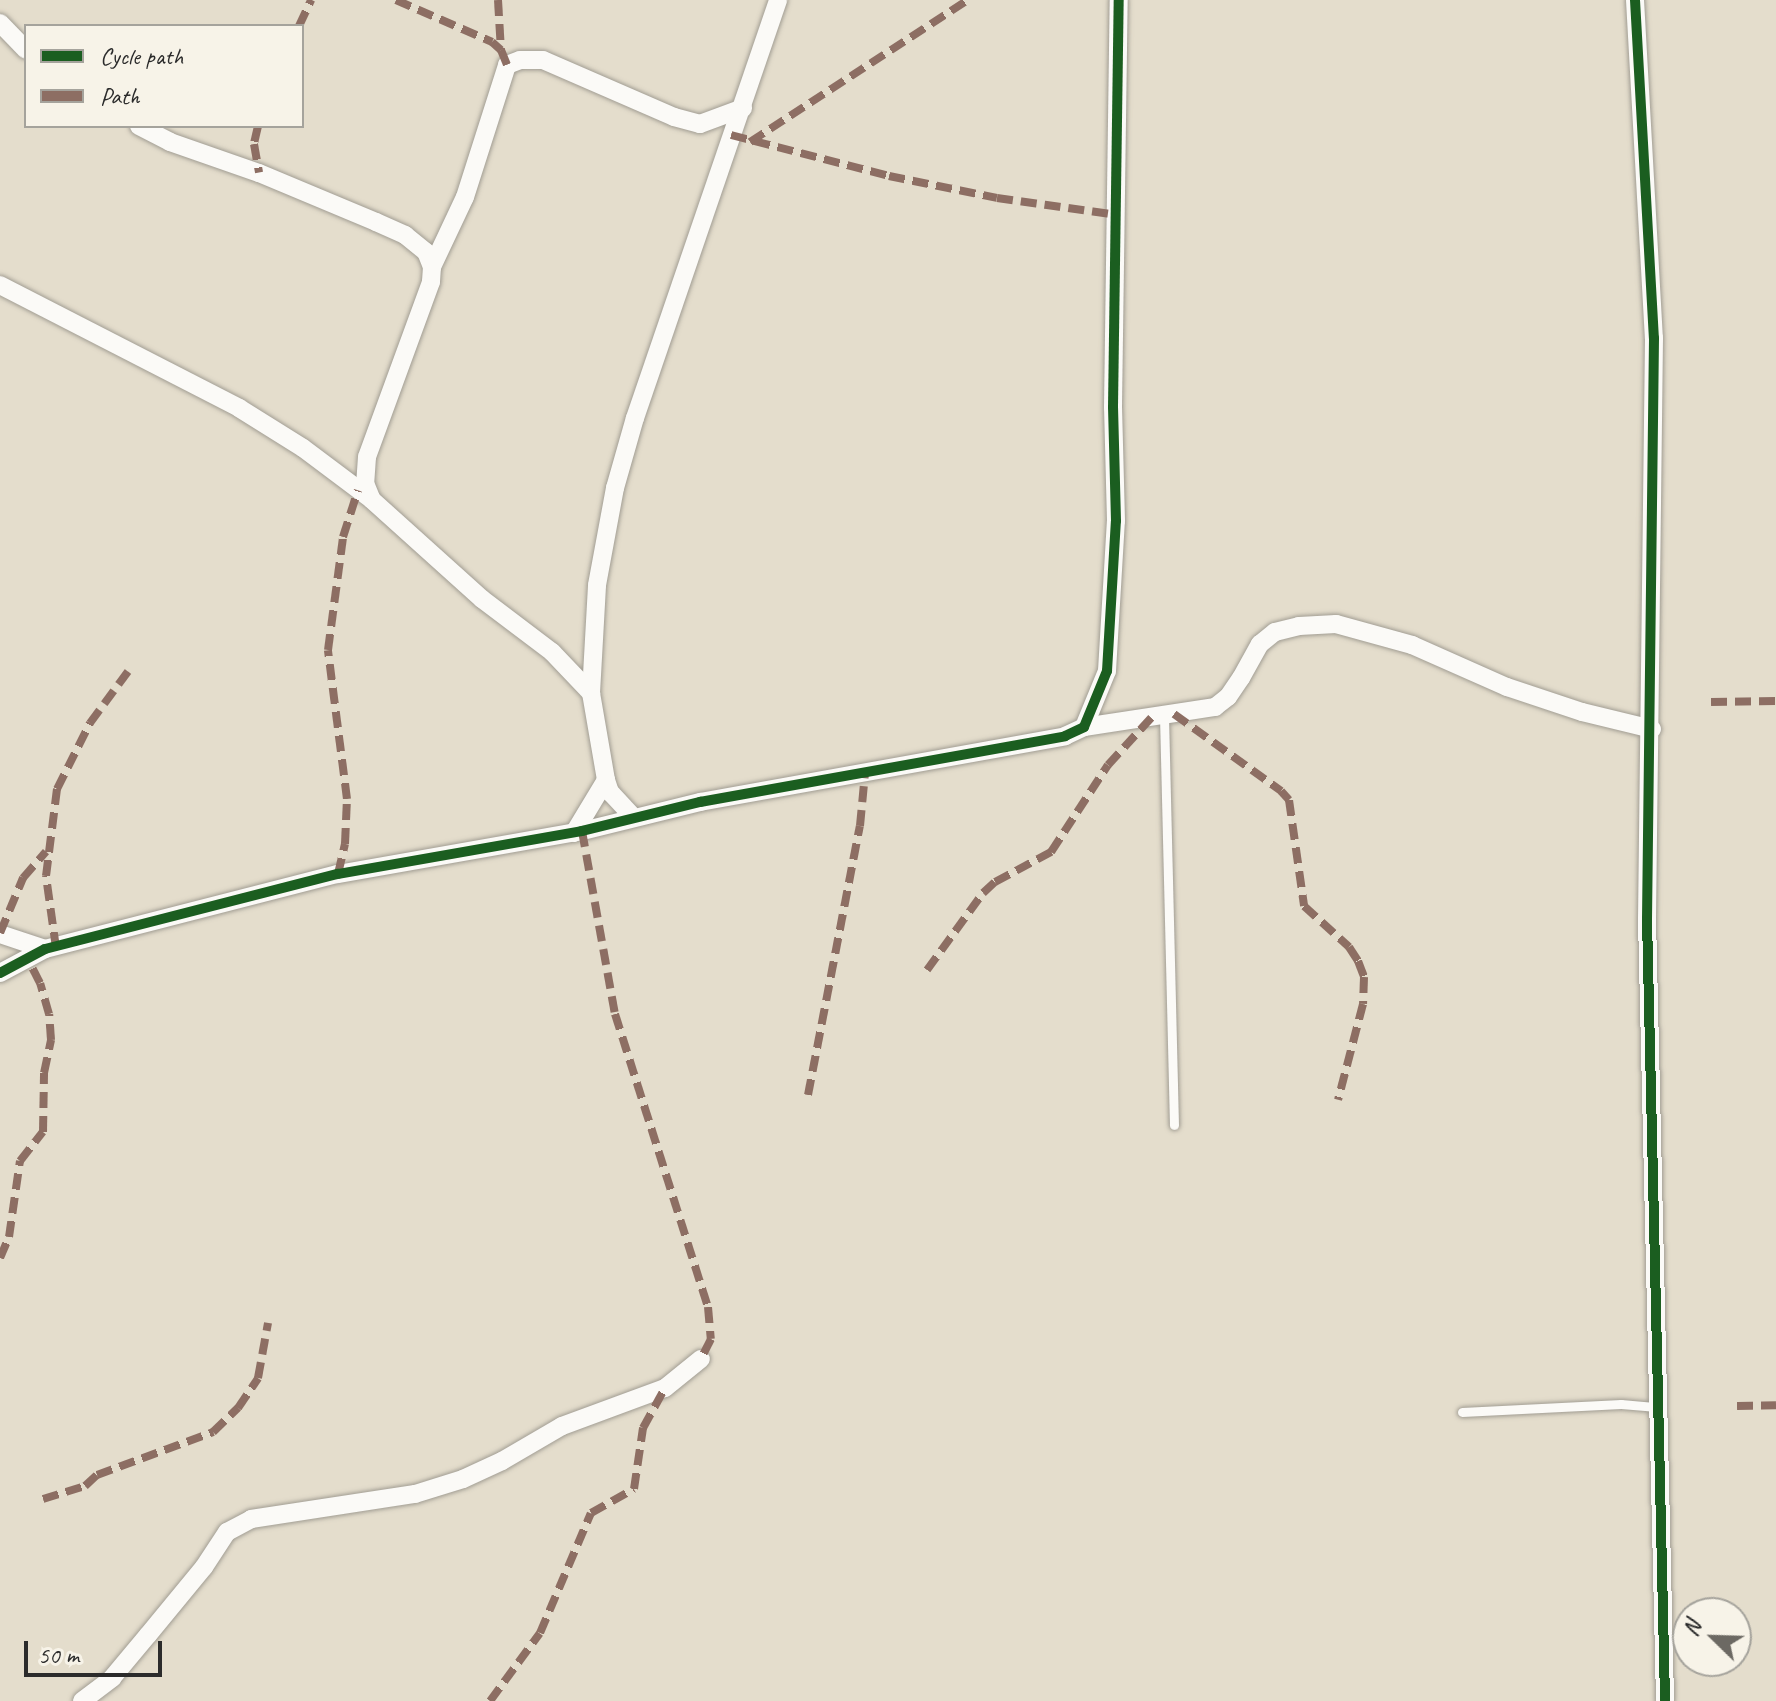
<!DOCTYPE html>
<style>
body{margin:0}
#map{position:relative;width:1776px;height:1701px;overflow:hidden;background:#e4ddcc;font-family:Caveat,sans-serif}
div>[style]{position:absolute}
.roads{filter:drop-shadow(0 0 2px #a19d93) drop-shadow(0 0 2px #a19d93)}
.lane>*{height:9px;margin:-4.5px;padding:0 4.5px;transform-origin:4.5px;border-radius:4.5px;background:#fbfaf7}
.street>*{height:18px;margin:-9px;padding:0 9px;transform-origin:9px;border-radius:9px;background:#fbfaf7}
.quiet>*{height:8px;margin-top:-4px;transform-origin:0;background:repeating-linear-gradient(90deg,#8d6e63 0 16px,transparent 0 24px)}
.cycleway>*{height:10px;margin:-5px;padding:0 5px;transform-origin:5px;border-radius:5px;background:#1b5e20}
span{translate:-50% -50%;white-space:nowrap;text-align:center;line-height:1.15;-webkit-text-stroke:6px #f7f3e8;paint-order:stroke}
.legend{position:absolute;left:24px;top:24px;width:280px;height:104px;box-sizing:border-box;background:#f7f3e8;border:2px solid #a5a39c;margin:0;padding:10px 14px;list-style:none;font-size:24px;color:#2b2b2b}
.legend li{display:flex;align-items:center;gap:16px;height:40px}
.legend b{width:40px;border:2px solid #a5a39c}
.north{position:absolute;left:1672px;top:1597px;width:80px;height:80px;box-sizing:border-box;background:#f7f3e8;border:2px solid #a5a39c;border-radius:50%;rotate:293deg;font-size:22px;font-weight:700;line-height:32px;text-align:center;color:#2b2b2b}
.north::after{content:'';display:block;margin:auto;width:28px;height:36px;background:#6c6963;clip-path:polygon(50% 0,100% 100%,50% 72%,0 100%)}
.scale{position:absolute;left:24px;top:1641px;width:138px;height:36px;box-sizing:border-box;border:4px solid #2b2b2b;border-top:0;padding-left:10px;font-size:24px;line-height:28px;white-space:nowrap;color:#2b2b2b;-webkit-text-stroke:6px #f7f3e8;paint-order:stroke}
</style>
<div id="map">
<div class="roads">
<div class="lane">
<div style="left:1164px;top:716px;width:409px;rotate:88.6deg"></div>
<div style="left:1462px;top:1412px;width:159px;rotate:-2.9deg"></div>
<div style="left:1621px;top:1404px;width:36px;rotate:5deg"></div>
</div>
<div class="street">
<div style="left:1635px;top:0;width:339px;rotate:86.8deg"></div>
<div style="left:1654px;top:338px;width:580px;rotate:90.69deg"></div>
<div style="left:1647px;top:918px;width:783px;rotate:88.68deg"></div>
<div style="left:0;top:23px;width:37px;rotate:46deg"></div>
<div style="left:139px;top:126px;width:35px;rotate:27deg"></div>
<div style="left:170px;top:142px;width:94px;rotate:19.2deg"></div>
<div style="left:259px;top:173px;width:127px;rotate:22.7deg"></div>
<div style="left:376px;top:222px;width:32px;rotate:24deg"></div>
<div style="left:405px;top:235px;width:27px;rotate:39deg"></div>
<div style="left:426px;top:252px;width:16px;rotate:68deg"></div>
<div style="left:432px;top:267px;width:15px;rotate:94deg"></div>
<div style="left:431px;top:282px;width:186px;rotate:110.1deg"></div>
<div style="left:367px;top:457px;width:26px;rotate:94deg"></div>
<div style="left:365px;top:483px;width:18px;rotate:68deg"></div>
<div style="left:372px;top:500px;width:148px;rotate:42deg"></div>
<div style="left:482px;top:599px;width:88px;rotate:37.1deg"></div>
<div style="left:552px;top:652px;width:57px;rotate:46.4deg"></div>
<div style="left:591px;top:693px;width:88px;rotate:80.2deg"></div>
<div style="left:606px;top:780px;width:13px;rotate:72deg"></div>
<div style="left:610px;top:792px;width:34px;rotate:47deg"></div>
<div style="left:432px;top:267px;width:77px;rotate:-64.8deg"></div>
<div style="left:465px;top:197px;width:139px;rotate:-72.3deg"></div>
<div style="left:507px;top:65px;width:14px;rotate:-21deg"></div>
<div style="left:520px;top:60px;width:23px"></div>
<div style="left:543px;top:60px;width:143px;rotate:23.5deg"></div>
<div style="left:674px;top:117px;width:27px;rotate:15deg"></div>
<div style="left:700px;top:124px;width:46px;rotate:-20.4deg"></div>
<div style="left:0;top:285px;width:269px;rotate:27.2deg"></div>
<div style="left:239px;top:408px;width:75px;rotate:32deg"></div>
<div style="left:303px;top:448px;width:85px;rotate:36.9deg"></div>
<div style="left:591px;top:693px;width:108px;rotate:-86.8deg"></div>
<div style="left:597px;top:585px;width:99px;rotate:-79.5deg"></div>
<div style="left:615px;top:488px;width:73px;rotate:-74.1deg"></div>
<div style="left:635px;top:418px;width:442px;rotate:-71.1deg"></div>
<div style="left:1084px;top:727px;width:133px;rotate:-8.7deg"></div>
<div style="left:1215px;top:707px;width:16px;rotate:-38deg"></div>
<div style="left:1228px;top:697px;width:23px;rotate:-56deg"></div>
<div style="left:1241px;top:678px;width:39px;rotate:-61deg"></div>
<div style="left:1260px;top:644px;width:19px;rotate:-39deg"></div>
<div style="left:1275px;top:632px;width:25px;rotate:-14deg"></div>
<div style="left:1299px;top:626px;width:37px;rotate:-3deg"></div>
<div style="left:1336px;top:624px;width:79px;rotate:15.4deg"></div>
<div style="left:1412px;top:645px;width:104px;rotate:23.9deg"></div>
<div style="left:1507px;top:687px;width:79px;rotate:18.4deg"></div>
<div style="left:1582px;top:712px;width:72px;rotate:13.7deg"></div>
<div style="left:574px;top:833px;width:62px;rotate:-58.9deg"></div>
<div style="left:0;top:934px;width:47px;rotate:18.4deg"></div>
<div style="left:0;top:973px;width:51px;rotate:-28.1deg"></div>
<div style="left:45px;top:949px;width:302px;rotate:-14.4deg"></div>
<div style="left:338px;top:874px;width:248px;rotate:-10deg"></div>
<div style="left:582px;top:831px;width:122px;rotate:-13.8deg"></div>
<div style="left:700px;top:802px;width:371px;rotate:-10.2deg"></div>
<div style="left:1065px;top:736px;width:21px;rotate:-25deg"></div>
<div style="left:1084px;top:727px;width:61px;rotate:-67.7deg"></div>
<div style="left:1107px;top:671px;width:150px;rotate:-86.6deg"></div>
<div style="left:1116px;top:521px;width:114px;rotate:-91.5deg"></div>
<div style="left:1113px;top:407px;width:407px;rotate:-89.2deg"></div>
<div style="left:82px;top:1701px;width:38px;rotate:-37deg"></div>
<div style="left:112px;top:1678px;width:56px;rotate:-50.1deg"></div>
<div style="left:148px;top:1635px;width:88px;rotate:-50.5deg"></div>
<div style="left:204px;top:1567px;width:42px;rotate:-56.7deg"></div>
<div style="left:227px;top:1532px;width:27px;rotate:-28deg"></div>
<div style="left:251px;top:1519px;width:166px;rotate:-8.7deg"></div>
<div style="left:415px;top:1494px;width:50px;rotate:-17.4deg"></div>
<div style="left:463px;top:1479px;width:43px;rotate:-24.8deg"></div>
<div style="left:502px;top:1461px;width:69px;rotate:-30.3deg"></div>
<div style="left:562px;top:1426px;width:110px;rotate:-20.3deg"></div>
<div style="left:665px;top:1388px;width:46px;rotate:-38.9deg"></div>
</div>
</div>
<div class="quiet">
<div style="left:396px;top:0;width:105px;rotate:23.6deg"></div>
<div style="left:492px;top:42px;width:12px;rotate:42deg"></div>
<div style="left:501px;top:50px;width:16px;rotate:68deg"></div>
<div style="left:498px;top:0;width:50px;rotate:86.6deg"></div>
<div style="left:299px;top:26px;width:29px;rotate:-65deg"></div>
<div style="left:258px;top:126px;width:18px;rotate:103deg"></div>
<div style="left:254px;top:144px;width:29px;rotate:80deg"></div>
<div style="left:731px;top:135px;width:163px;rotate:14.5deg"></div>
<div style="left:889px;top:176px;width:110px;rotate:11.5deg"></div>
<div style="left:997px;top:198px;width:122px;rotate:8deg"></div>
<div style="left:750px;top:142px;width:260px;rotate:-33.1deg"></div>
<div style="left:1711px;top:702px;width:65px;rotate:-0.9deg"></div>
<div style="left:1174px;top:714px;width:132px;rotate:35.7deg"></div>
<div style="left:1281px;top:791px;width:12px;rotate:48deg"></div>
<div style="left:1289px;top:800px;width:107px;rotate:81.9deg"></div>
<div style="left:1304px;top:906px;width:61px;rotate:42.3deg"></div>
<div style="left:1349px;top:947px;width:17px;rotate:57deg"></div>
<div style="left:1358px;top:961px;width:17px;rotate:69deg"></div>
<div style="left:1364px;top:977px;width:27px;rotate:92deg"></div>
<div style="left:1363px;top:1004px;width:99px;rotate:104.6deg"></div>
<div style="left:582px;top:831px;width:186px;rotate:79.8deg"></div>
<div style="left:615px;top:1014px;width:307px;rotate:72.4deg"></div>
<div style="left:708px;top:1307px;width:32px;rotate:85deg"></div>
<div style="left:711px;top:1339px;width:22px;rotate:117deg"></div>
<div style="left:338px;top:874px;width:31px;rotate:-77deg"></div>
<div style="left:345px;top:844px;width:45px;rotate:-87.5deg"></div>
<div style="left:347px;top:799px;width:150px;rotate:-97.3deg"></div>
<div style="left:328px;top:650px;width:114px;rotate:-82.4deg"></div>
<div style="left:343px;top:537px;width:49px;rotate:-72.3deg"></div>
<div style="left:0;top:933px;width:60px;rotate:-67.3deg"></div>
<div style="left:23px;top:878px;width:35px;rotate:-49deg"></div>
<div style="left:56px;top:948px;width:73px;rotate:-97.9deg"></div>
<div style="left:46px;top:876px;width:88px;rotate:-82.8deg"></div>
<div style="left:57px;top:789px;width:74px;rotate:-63.4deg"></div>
<div style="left:90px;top:723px;width:71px;rotate:-53.6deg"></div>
<div style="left:927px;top:970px;width:95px;rotate:-54deg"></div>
<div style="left:983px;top:893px;width:16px;rotate:-43deg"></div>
<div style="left:995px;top:882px;width:64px;rotate:-28.2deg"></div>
<div style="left:1051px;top:852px;width:104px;rotate:-56.8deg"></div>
<div style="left:1108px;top:765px;width:64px;rotate:-47.5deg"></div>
<div style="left:808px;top:1095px;width:274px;rotate:-79.1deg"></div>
<div style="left:860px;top:826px;width:53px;rotate:-84.6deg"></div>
<div style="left:0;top:1258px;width:23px;rotate:-67deg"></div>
<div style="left:9px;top:1237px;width:77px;rotate:-81.8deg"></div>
<div style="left:20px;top:1161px;width:37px;rotate:-52deg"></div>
<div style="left:43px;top:1132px;width:59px;rotate:-89deg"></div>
<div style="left:44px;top:1073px;width:34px;rotate:-78deg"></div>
<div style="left:51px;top:1040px;width:26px;rotate:-94deg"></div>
<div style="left:49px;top:1014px;width:32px;rotate:-106deg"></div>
<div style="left:40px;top:983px;width:28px;rotate:-117deg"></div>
<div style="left:1737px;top:1406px;width:39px;rotate:-1deg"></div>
<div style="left:43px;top:1499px;width:44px;rotate:-17.2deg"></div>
<div style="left:85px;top:1486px;width:16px;rotate:-43deg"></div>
<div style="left:97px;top:1475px;width:124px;rotate:-20.3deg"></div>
<div style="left:213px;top:1432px;width:35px;rotate:-44deg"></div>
<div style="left:238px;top:1408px;width:36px;rotate:-56deg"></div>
<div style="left:258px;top:1378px;width:56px;rotate:-79.7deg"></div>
<div style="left:490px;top:1701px;width:84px;rotate:-53.7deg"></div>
<div style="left:540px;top:1633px;width:130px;rotate:-67deg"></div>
<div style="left:591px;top:1513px;width:49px;rotate:-29.2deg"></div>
<div style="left:634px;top:1489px;width:62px;rotate:-81.6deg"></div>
<div style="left:643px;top:1428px;width:46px;rotate:-61.2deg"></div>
</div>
<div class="cycleway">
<div style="left:1635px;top:0;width:339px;rotate:86.8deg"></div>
<div style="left:1654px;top:338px;width:580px;rotate:90.69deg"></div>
<div style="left:1647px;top:918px;width:783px;rotate:88.68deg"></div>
<div style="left:0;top:973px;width:51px;rotate:-28.1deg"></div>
<div style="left:45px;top:949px;width:302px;rotate:-14.4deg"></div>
<div style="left:338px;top:874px;width:248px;rotate:-10deg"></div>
<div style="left:582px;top:831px;width:122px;rotate:-13.8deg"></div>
<div style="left:700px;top:802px;width:371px;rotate:-10.2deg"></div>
<div style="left:1065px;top:736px;width:21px;rotate:-25deg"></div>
<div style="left:1084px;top:727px;width:61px;rotate:-67.7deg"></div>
<div style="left:1107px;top:671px;width:150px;rotate:-86.6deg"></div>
<div style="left:1116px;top:521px;width:114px;rotate:-91.5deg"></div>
<div style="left:1113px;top:407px;width:407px;rotate:-89.2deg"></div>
</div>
<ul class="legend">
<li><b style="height:10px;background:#1b5e20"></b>Cycle path</li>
<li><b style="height:10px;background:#8d6e63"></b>Path</li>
</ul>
<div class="north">N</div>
<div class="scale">50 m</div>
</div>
